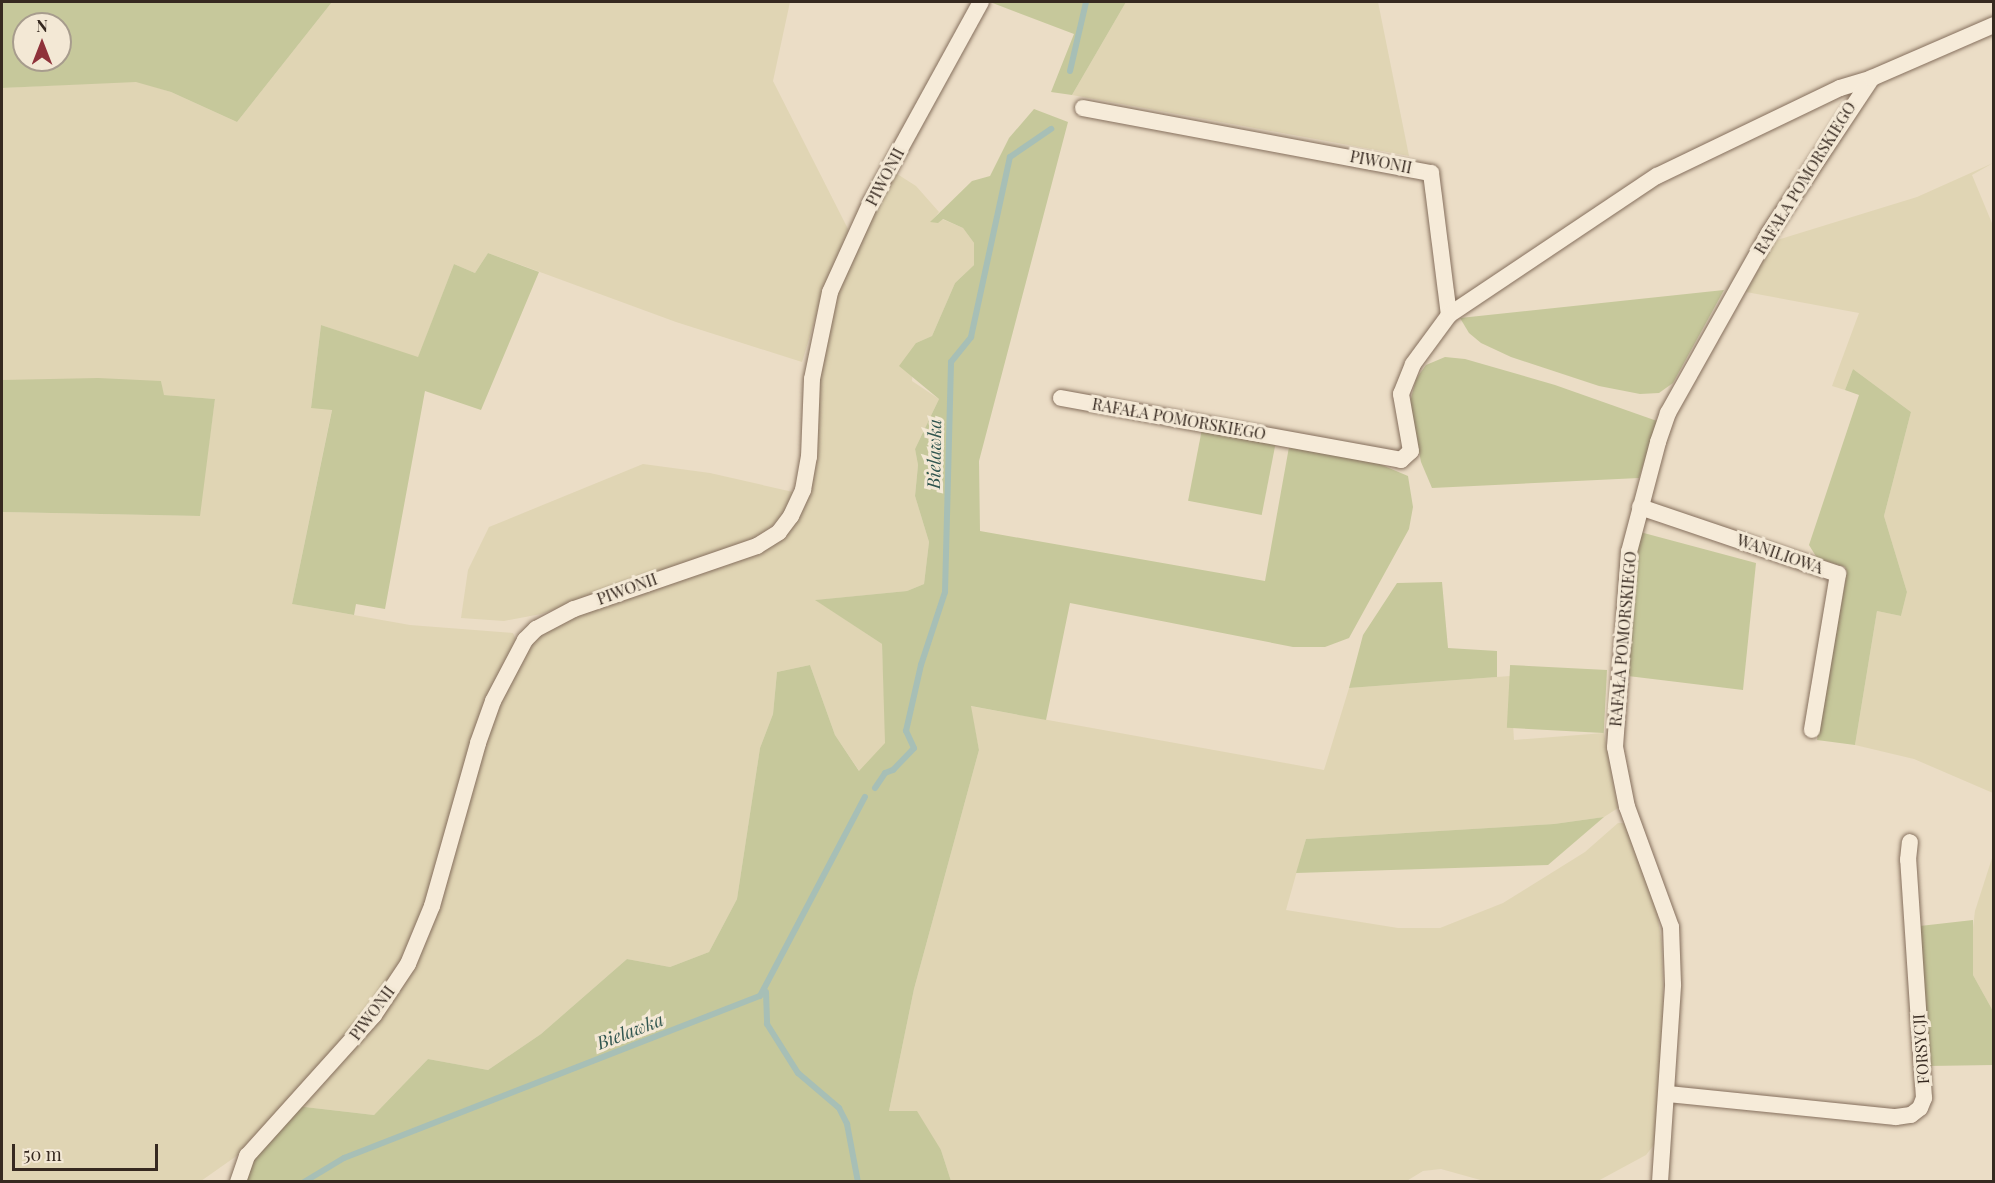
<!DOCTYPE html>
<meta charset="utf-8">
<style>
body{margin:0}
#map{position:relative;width:1995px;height:1183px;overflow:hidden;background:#ebddc6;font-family:"Playfair Display",serif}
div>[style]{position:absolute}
.farmland>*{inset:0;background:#e0d5b4}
.green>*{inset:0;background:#c6c89b;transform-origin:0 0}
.stream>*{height:6px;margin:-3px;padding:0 3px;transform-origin:3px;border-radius:3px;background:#a7bfb6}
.roads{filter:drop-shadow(0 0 2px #856f5d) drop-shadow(0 0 2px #856f5d)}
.minor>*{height:16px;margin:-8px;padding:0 8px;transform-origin:8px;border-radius:8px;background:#f6ebd9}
span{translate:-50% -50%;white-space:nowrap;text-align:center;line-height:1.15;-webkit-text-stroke:6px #f3e8d5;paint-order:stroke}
.street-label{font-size:16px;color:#362920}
.water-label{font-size:18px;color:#30554f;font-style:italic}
.frame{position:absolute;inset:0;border:3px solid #362920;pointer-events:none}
.north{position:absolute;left:12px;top:12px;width:60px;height:60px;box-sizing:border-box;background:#f3e8d5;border:2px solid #a79c8d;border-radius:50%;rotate:0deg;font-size:16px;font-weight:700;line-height:24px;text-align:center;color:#362920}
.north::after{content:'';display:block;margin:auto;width:21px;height:27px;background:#8f323a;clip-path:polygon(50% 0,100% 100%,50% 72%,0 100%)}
.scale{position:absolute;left:12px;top:1144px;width:146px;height:27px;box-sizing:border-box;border:3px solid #362920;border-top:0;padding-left:8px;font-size:18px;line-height:21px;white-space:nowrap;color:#362920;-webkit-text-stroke:4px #f3e8d5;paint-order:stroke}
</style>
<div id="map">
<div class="farmland">
<div style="clip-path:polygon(332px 2px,790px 2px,773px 81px,849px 231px,824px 290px,802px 362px,676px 322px,488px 253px,475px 273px,454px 264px,418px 358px,321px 325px,311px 407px,332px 409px,292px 604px,410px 625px,513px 633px,516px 640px,428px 906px,404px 962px,370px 1012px,245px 1150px,201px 1181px,2px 1181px,2px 512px,199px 516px,215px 399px,163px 395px,161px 381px,2px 380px,2px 88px,136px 81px,171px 92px,237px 122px)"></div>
<div style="clip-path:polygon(1126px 2px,1378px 2px,1409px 156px,1072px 95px)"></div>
<div style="clip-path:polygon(1993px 163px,1972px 175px,1994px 228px,1993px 793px,1914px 759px,1855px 745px,1877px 611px,1901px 616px,1907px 592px,1884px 516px,1911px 412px,1853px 369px,1845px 390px,1832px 386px,1859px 313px,1746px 292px,1774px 241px,1917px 197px)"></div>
<div style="clip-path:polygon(894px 172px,916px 186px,939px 212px,931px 222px,942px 219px,963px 228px,974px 243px,974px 265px,955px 283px,932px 336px,916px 343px,912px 381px,939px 399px,915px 449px,918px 465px,915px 496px,929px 542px,924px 584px,907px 591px,816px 600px,882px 644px,886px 743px,860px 772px,835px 735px,810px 665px,777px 672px,773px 714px,760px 748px,737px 899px,709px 952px,670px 967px,627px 959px,541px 1034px,488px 1070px,428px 1059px,374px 1115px,296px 1106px,411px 965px,482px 744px,523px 652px,543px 634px,578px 613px,764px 549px,795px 519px,834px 293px)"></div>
<div style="clip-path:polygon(643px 464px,710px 473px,793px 492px,787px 512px,754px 542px,541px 614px,504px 621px,461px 618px,468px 570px,489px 527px)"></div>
<div style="clip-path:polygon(1510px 676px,1514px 740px,1604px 733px,1618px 808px,1604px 817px,1554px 824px,1306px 839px,1286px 910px,1398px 928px,1440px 928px,1503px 903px,1585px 852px,1618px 823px,1626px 823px,1656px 906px,1662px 944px,1664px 1035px,1656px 1142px,1646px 1155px,1596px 1182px,1484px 1181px,1441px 1169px,1423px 1171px,1405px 1182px,951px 1181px,941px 1150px,889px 1111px,914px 989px,979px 750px,970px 706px,1324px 770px,1349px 688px)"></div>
<div style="clip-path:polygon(1993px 855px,1993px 1011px,1973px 975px,1970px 953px,1975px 911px)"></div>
</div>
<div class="green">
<div style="clip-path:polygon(evenodd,2px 2px,332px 2px,237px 122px,171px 92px,136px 82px,2px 88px,2px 2px,24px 24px,60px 24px,60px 60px,24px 60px,24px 24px)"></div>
<div style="clip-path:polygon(990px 2px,1126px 2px,1072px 95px,1051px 92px,1074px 34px)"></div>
<div style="clip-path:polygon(1034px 109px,1068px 122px,979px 461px,980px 531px,1265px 581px,1289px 447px,1370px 460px,1408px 476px,1413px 507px,1409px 529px,1349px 638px,1325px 647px,1293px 647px,1070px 603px,1046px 720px,971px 706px,979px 750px,914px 989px,889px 1111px,917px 1111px,941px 1150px,951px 1181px,241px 1182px,251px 1157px,296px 1106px,374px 1115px,428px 1059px,488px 1070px,541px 1034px,627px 959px,670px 967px,709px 952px,737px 899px,760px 748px,773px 714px,777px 672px,810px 665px,835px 735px,859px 771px,885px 743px,882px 644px,815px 600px,907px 591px,924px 584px,929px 542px,915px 496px,918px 465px,915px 449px,939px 399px,899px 366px,916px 343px,932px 336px,955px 283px,974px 265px,974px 243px,963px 228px,943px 219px,938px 223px,930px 222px,972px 181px,990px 176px,1009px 138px)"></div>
<div style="clip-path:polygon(488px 253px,539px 272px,481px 410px,425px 391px,385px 609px,356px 604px,354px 615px,292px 604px,332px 410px,311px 408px,321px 325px,418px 357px,454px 264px,475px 273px)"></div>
<div style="clip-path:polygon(1724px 290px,1673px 383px,1659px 393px,1640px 394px,1599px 386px,1511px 357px,1481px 343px,1469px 333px,1460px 318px)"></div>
<div style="clip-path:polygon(1445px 357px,1465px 359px,1555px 385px,1657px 421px,1639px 478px,1432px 488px,1421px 462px,1410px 402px,1416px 379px,1426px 365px)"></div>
<div style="clip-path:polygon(1853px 369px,1911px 412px,1884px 516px,1907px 592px,1901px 616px,1877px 611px,1855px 745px,1817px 740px,1847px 572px,1845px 567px,1817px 558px,1809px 545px,1859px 395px,1845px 390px)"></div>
<div style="clip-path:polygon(98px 378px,161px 381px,164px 395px,215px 399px,200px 516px,2px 512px,2px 380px)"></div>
<div style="left:1202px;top:429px;width:75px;height:73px;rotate:11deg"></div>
<div style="clip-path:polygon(1640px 532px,1756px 563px,1743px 690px,1628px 676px,1634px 558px)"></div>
<div style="clip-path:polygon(1442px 582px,1448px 648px,1497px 651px,1497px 677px,1349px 688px,1363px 635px,1397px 583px)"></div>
<div style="left:1607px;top:670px;width:63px;height:97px;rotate:93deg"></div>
<div style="clip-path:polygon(1604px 817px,1548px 865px,1296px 873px,1306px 839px,1554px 824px)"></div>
<div style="clip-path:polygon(1973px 920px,1973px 975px,1993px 1011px,1993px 1065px,1929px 1066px,1920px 926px)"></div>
</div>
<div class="stream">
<div style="left:1070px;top:71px;width:71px;rotate:-76.9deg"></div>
<div style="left:875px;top:788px;width:18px;rotate:-56deg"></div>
<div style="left:885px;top:773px;width:9px;rotate:-21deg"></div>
<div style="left:893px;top:770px;width:30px;rotate:-46deg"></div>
<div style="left:914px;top:748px;width:19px;rotate:-115deg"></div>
<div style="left:906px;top:731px;width:68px;rotate:-77.2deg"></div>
<div style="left:921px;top:665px;width:77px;rotate:-71.8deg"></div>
<div style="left:945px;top:592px;width:230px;rotate:-88.5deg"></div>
<div style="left:951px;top:362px;width:32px;rotate:-51deg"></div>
<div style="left:971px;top:337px;width:184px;rotate:-77.8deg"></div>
<div style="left:1010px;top:157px;width:50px;rotate:-34.3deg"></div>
<div style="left:766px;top:992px;width:32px;rotate:88deg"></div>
<div style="left:767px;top:1024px;width:58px;rotate:57.7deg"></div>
<div style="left:798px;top:1073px;width:54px;rotate:40.5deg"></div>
<div style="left:839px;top:1108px;width:18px;rotate:63deg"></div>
<div style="left:847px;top:1124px;width:59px;rotate:79.3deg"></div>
<div style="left:304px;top:1182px;width:47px;rotate:-31deg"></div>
<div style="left:344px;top:1158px;width:446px;rotate:-21.3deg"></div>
<div style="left:760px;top:996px;width:225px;rotate:-62.2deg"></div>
</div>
<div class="roads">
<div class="minor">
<div style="left:1083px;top:108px;width:354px;rotate:10.6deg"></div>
<div style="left:1431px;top:173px;width:143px;rotate:82.8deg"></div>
<div style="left:1061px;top:398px;width:346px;rotate:10.3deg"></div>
<div style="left:1401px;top:460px;width:13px;rotate:-42deg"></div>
<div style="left:1411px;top:451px;width:58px;rotate:-100deg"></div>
<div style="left:1401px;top:394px;width:32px;rotate:-68deg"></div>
<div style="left:1413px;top:364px;width:61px;rotate:-53.7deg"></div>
<div style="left:1449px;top:315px;width:250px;rotate:-33.8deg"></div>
<div style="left:1657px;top:176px;width:203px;rotate:-25.7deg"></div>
<div style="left:1840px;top:88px;width:34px;rotate:-17deg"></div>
<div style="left:1640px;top:507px;width:209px;rotate:18.7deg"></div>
<div style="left:1838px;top:574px;width:158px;rotate:99.5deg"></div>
<div style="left:1668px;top:1094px;width:229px;rotate:5.8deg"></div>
<div style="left:1896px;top:1117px;width:15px;rotate:-8deg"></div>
<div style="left:1911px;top:1115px;width:11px;rotate:-38deg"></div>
<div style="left:1920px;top:1108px;width:11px;rotate:-68deg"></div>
<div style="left:1924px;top:1098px;width:239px;rotate:-93.8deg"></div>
<div style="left:1908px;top:860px;width:18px;rotate:-84deg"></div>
<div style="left:238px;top:1182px;width:28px;rotate:-71deg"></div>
<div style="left:247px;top:1156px;width:190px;rotate:-48deg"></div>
<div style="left:374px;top:1015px;width:61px;rotate:-56.3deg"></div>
<div style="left:408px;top:964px;width:63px;rotate:-67.5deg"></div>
<div style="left:432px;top:906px;width:169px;rotate:-74.2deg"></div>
<div style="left:478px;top:743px;width:45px;rotate:-70.3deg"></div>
<div style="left:493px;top:701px;width:69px;rotate:-62.3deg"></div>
<div style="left:525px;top:640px;width:16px;rotate:-45deg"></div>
<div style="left:536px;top:629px;width:43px;rotate:-27.8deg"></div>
<div style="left:574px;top:609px;width:194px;rotate:-19deg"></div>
<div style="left:757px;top:546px;width:26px;rotate:-32deg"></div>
<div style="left:779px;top:532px;width:20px;rotate:-53deg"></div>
<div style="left:791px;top:516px;width:29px;rotate:-65deg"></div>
<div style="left:803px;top:490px;width:34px;rotate:-80deg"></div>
<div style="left:809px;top:457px;width:78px;rotate:-87.8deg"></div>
<div style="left:812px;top:379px;width:89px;rotate:-78.3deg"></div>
<div style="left:830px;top:292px;width:99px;rotate:-65.5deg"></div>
<div style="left:871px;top:202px;width:228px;rotate:-61.2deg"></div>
<div style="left:1660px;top:1182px;width:198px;rotate:-86.2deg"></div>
<div style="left:1673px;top:984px;width:57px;rotate:-92deg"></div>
<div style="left:1671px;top:927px;width:128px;rotate:-110.1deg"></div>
<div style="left:1627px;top:807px;width:61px;rotate:-101.3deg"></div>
<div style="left:1615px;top:747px;width:196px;rotate:-85.9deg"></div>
<div style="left:1629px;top:552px;width:114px;rotate:-75.2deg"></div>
<div style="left:1658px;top:442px;width:31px;rotate:-71deg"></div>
<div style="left:1668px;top:413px;width:206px;rotate:-60.7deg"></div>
<div style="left:1769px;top:233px;width:186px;rotate:-56.4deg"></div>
<div style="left:1872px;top:78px;width:133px;rotate:-23.5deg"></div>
</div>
</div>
<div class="street-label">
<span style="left:1381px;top:162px;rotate:11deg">PIWONII</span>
<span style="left:885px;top:177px;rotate:-62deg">PIWONII</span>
<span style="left:1805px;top:178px;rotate:-58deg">RAFAŁA POMORSKIEGO</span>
<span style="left:1179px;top:419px;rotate:10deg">RAFAŁA POMORSKIEGO</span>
<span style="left:1780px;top:554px;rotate:19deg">WANILIOWA</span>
<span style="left:627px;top:589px;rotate:-20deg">PIWONII</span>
<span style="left:1623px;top:639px;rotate:-85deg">RAFAŁA POMORSKIEGO</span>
<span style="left:372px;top:1013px;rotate:-53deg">PIWONII</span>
<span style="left:1921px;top:1049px;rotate:-94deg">FORSYCJI</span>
</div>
<div class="water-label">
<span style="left:934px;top:454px;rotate:-89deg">Bielawka</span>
<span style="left:630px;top:1031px;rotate:-21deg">Bielawka</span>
</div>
<div class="frame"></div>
<div class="north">N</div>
<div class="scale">50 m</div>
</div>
